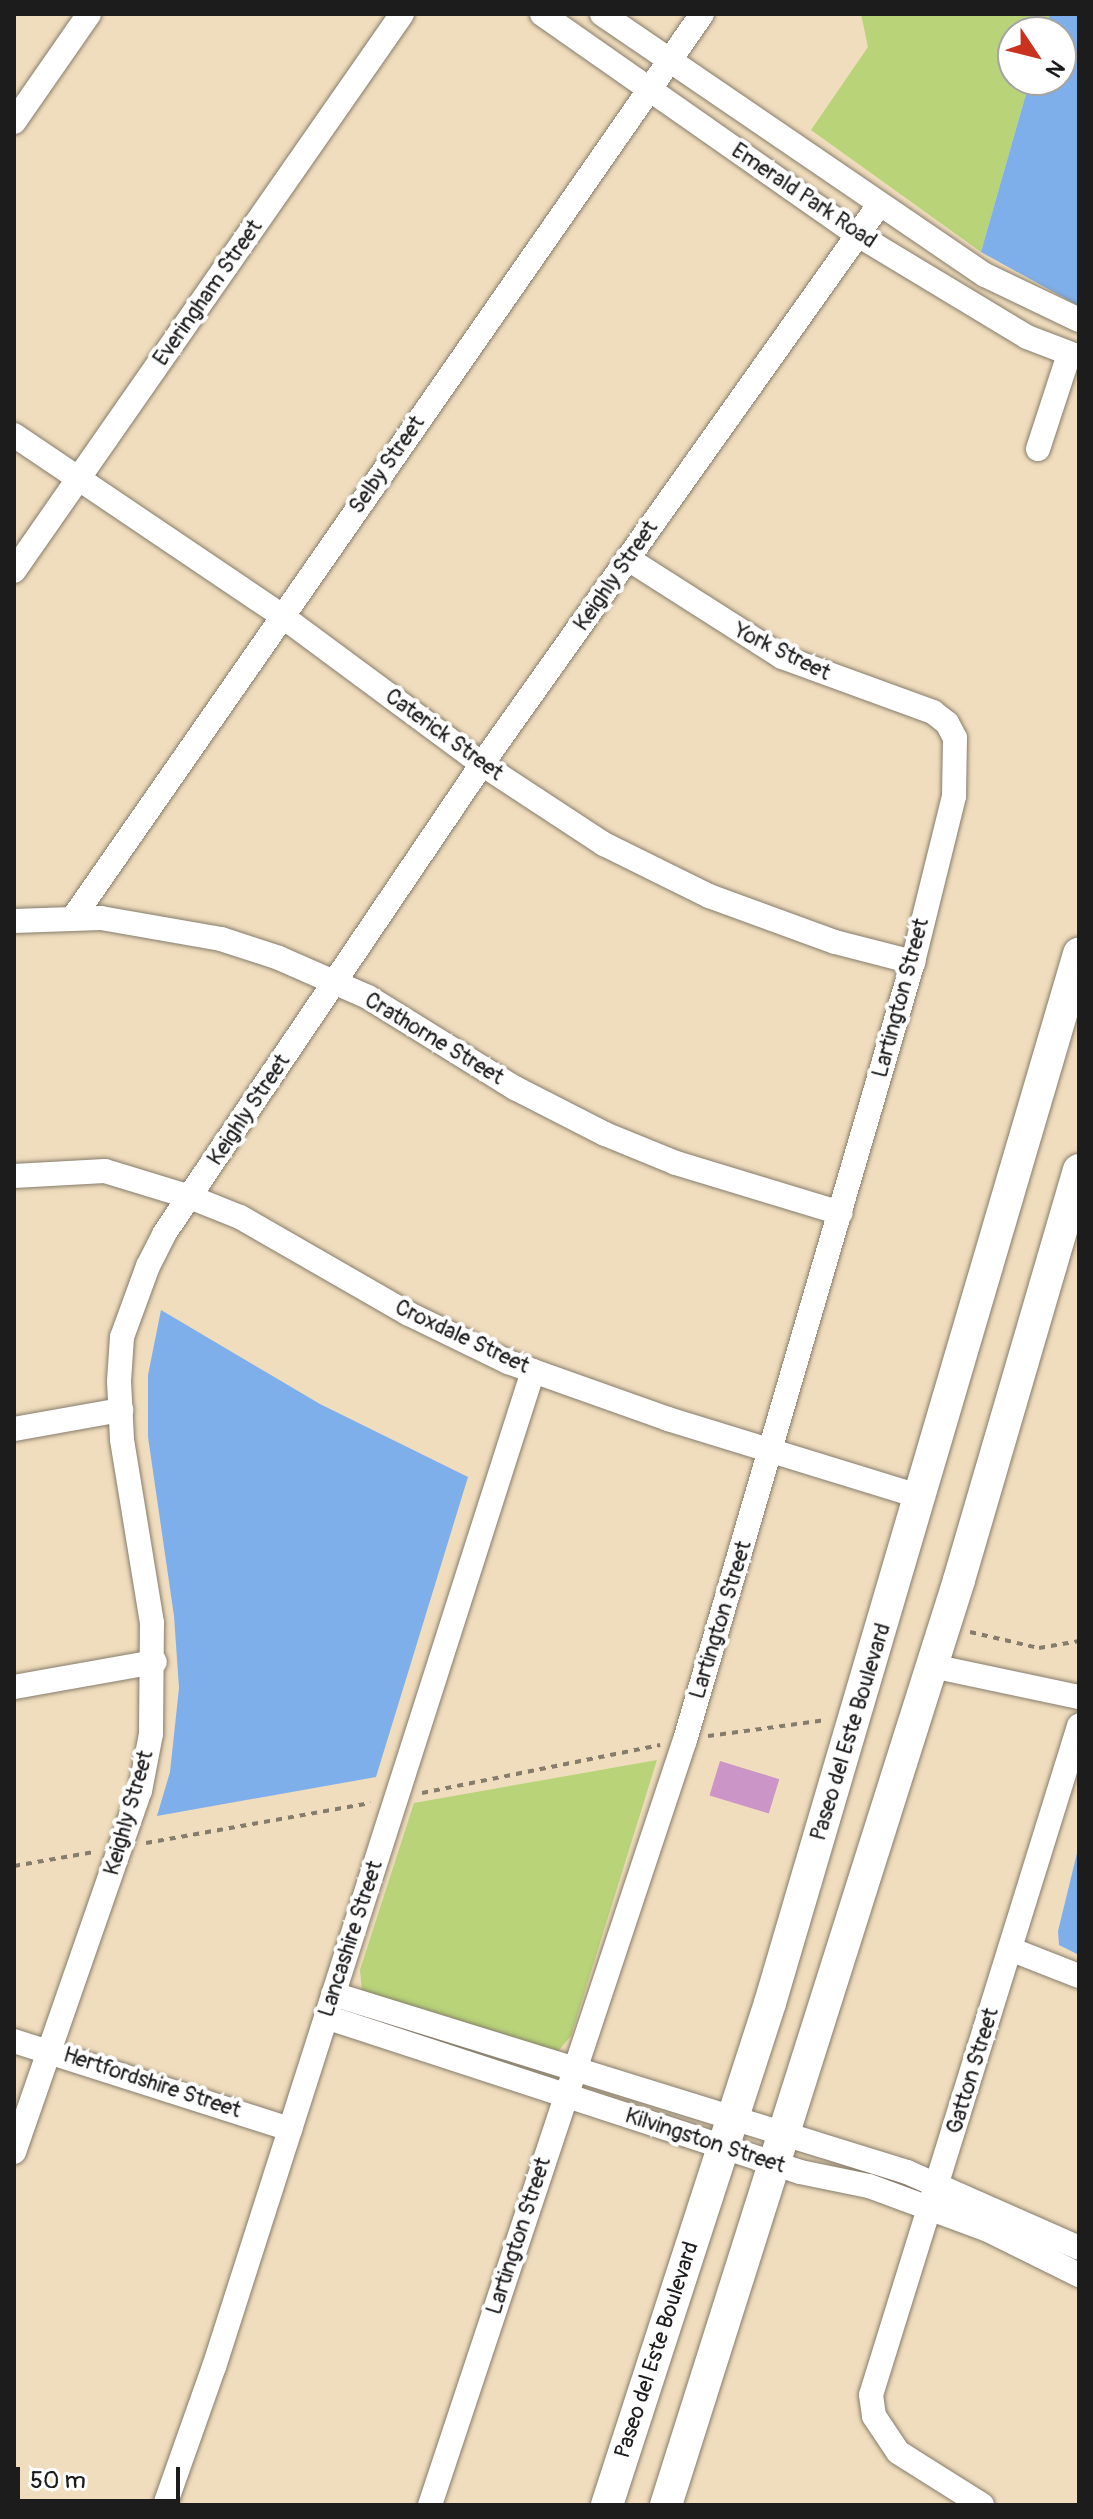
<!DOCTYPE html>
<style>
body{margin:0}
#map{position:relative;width:1093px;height:2519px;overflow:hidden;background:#f0ddbd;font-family:Pangolin,sans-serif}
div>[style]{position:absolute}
.green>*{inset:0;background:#b8d378}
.water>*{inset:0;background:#7fafea}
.building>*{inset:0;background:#cc95c8;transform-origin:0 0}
.path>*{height:4px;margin-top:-2px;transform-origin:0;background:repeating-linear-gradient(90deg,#867c6c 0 6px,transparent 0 12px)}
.roads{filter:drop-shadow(0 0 2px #867c6c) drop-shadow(0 0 2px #867c6c)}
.minor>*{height:24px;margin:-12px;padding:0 12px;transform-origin:12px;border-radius:12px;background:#fff}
.major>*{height:32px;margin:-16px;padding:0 16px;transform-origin:16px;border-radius:16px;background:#fff}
span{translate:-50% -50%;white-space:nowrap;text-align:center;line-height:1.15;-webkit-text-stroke:8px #fff;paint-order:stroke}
.street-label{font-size:22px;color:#1c1c1c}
.frame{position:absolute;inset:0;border:16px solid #1c1c1c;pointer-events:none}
.north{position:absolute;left:997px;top:16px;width:80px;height:80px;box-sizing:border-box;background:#fff;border:2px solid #a4a4a4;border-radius:50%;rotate:125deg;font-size:22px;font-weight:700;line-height:32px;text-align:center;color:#1c1c1c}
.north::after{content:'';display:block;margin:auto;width:28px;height:36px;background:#c8321e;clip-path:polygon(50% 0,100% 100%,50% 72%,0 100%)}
.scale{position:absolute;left:16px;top:2467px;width:164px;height:36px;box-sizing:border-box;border:4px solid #1c1c1c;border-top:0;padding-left:10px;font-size:24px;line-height:28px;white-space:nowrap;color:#1c1c1c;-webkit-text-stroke:6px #fff;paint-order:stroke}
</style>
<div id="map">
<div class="green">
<div style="clip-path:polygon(861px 14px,1050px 14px,1044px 32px,1013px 32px,1013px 80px,1030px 80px,981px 252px,811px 130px,868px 47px)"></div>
<div style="clip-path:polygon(657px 1760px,571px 2036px,558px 2051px,362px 1991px,360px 1970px,414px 1803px)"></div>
</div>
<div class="water">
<div style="clip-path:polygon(1050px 14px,1079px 14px,1079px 306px,981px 252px,1030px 80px,1061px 80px,1061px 32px,1044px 32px)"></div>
<div style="clip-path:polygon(161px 1310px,320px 1404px,468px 1477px,376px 1777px,157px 1816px,170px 1772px,179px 1688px,174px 1616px,148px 1437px,148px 1375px)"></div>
<div style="clip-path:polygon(1079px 1845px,1079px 1955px,1059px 1945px,1058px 1931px)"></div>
</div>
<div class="building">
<div style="left:720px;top:1761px;width:62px;height:36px;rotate:17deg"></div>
</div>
<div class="path">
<div style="left:970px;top:1632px;width:71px;rotate:13.1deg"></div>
<div style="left:1039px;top:1648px;width:41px;rotate:-9.9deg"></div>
<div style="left:708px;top:1736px;width:119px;rotate:-7.7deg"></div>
<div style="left:422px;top:1793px;width:243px;rotate:-11.4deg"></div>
<div style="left:146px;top:1843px;width:228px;rotate:-10.1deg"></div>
<div style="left:14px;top:1866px;width:81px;rotate:-9.9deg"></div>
</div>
<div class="roads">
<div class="minor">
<div style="left:542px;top:14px;width:386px;rotate:35deg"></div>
<div style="left:858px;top:235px;width:197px;rotate:31.1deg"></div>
<div style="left:1027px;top:337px;width:56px;rotate:21deg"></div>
<div style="left:602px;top:14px;width:463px;rotate:34.3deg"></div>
<div style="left:985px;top:275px;width:104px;rotate:25.6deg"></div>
<div style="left:14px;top:122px;width:131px;rotate:-55.2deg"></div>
<div style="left:14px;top:435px;width:323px;rotate:34deg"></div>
<div style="left:282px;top:616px;width:249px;rotate:36.5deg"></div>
<div style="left:482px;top:764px;width:146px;rotate:33.3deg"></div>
<div style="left:604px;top:844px;width:117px;rotate:26.3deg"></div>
<div style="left:709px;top:896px;width:134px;rotate:20.1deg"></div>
<div style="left:835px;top:942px;width:81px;rotate:14.4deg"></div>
<div style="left:1038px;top:449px;width:100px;rotate:-71.9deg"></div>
<div style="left:14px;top:571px;width:679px;rotate:-55.14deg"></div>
<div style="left:73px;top:918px;width:1101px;rotate:-55.17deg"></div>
<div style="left:14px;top:921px;width:87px;rotate:-2deg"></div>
<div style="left:101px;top:918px;width:122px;rotate:9.9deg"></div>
<div style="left:221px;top:939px;width:61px;rotate:18.1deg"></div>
<div style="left:279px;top:958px;width:97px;rotate:23.7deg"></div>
<div style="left:368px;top:997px;width:173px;rotate:31.8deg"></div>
<div style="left:515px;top:1088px;width:101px;rotate:27.1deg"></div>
<div style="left:605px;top:1134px;width:77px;rotate:22.2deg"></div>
<div style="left:676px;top:1163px;width:172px;rotate:16.9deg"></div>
<div style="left:14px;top:1176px;width:91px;rotate:-3.1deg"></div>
<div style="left:105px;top:1171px;width:89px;rotate:17deg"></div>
<div style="left:190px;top:1197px;width:54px;rotate:21.8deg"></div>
<div style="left:240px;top:1217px;width:193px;rotate:29.9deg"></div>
<div style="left:407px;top:1313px;width:112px;rotate:25.9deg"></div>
<div style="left:508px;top:1362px;width:170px;rotate:19.6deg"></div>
<div style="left:668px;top:1419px;width:265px;rotate:17.1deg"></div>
<div style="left:14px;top:1429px;width:109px;rotate:-10.1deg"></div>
<div style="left:932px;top:1666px;width:150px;rotate:11.9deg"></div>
<div style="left:14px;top:1687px;width:143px;rotate:-10.1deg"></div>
<div style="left:1010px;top:1949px;width:74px;rotate:21.4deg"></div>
<div style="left:333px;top:1994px;width:601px;rotate:17.23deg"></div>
<div style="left:907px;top:2172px;width:188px;rotate:23.8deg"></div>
<div style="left:326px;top:2017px;width:499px;rotate:18.1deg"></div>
<div style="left:800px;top:2172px;width:70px;rotate:11.5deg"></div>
<div style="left:869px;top:2186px;width:127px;rotate:20.3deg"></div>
<div style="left:988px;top:2230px;width:102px;rotate:26.3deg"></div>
<div style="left:14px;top:2041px;width:290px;rotate:17.7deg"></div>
<div style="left:14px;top:2152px;width:382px;rotate:-70.8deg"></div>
<div style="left:140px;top:1791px;width:58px;rotate:-79.1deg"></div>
<div style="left:151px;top:1734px;width:111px;rotate:-89.5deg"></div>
<div style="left:152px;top:1623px;width:186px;rotate:-99.3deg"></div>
<div style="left:122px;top:1439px;width:58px;rotate:-93deg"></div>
<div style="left:119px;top:1381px;width:44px;rotate:-86.1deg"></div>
<div style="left:122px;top:1337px;width:76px;rotate:-69.9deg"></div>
<div style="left:148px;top:1266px;width:36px;rotate:-63deg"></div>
<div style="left:164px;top:1234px;width:567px;rotate:-55.92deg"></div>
<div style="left:482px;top:764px;width:686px;rotate:-54.62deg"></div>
<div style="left:165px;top:2505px;width:146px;rotate:-70.5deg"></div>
<div style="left:214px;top:2367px;width:1046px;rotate:-72.24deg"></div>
<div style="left:430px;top:2505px;width:806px;rotate:-71.57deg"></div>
<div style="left:685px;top:1740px;width:811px;rotate:-73.67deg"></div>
<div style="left:913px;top:962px;width:171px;rotate:-76.1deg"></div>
<div style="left:954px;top:796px;width:58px;rotate:-89deg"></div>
<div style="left:955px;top:738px;width:17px;rotate:-118deg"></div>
<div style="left:947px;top:723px;width:18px;rotate:-142deg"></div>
<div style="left:933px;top:712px;width:161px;rotate:-160deg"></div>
<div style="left:782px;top:657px;width:183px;rotate:-147.5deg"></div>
<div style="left:982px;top:2505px;width:99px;rotate:-147.8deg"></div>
<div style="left:898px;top:2452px;width:43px;rotate:-123.7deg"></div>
<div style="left:874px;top:2416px;width:21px;rotate:-98deg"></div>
<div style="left:871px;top:2395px;width:701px;rotate:-72.73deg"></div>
</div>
<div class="major">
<div style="left:607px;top:2505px;width:528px;rotate:-72.01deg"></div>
<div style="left:770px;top:2003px;width:1094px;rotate:-73.59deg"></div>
<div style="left:666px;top:2505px;width:970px;rotate:-72.42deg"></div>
<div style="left:959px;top:1580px;width:427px;rotate:-73.7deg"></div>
</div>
</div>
<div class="street-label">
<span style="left:804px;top:196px;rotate:34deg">Emerald Park Road</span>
<span style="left:208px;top:293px;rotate:-55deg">Everingham Street</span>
<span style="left:387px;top:465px;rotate:-55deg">Selby Street</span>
<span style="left:616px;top:576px;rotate:-55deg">Keighly Street</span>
<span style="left:782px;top:652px;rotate:26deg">York Street</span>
<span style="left:444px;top:735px;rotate:36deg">Caterick Street</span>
<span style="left:901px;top:998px;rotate:-75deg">Lartington Street</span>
<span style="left:434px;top:1039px;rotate:31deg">Crathorne Street</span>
<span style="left:249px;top:1110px;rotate:-56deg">Keighly Street</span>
<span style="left:462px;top:1337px;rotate:25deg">Croxdale Street</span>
<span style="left:721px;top:1620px;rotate:-73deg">Lartington Street</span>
<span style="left:851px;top:1732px;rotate:-73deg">Paseo del Este Boulevard</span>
<span style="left:129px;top:1813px;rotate:-74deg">Keighly Street</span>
<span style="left:351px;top:1939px;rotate:-72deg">Lancashire Street</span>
<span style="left:973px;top:2071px;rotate:-73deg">Gatton Street</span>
<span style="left:152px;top:2083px;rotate:18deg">Hertfordshire Street</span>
<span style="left:705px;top:2141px;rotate:18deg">Kilvingston Street</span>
<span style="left:519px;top:2236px;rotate:-72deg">Lartington Street</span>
<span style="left:657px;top:2350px;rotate:-72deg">Paseo del Este Boulevard</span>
</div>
<div class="frame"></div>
<div class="north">N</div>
<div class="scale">50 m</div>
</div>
